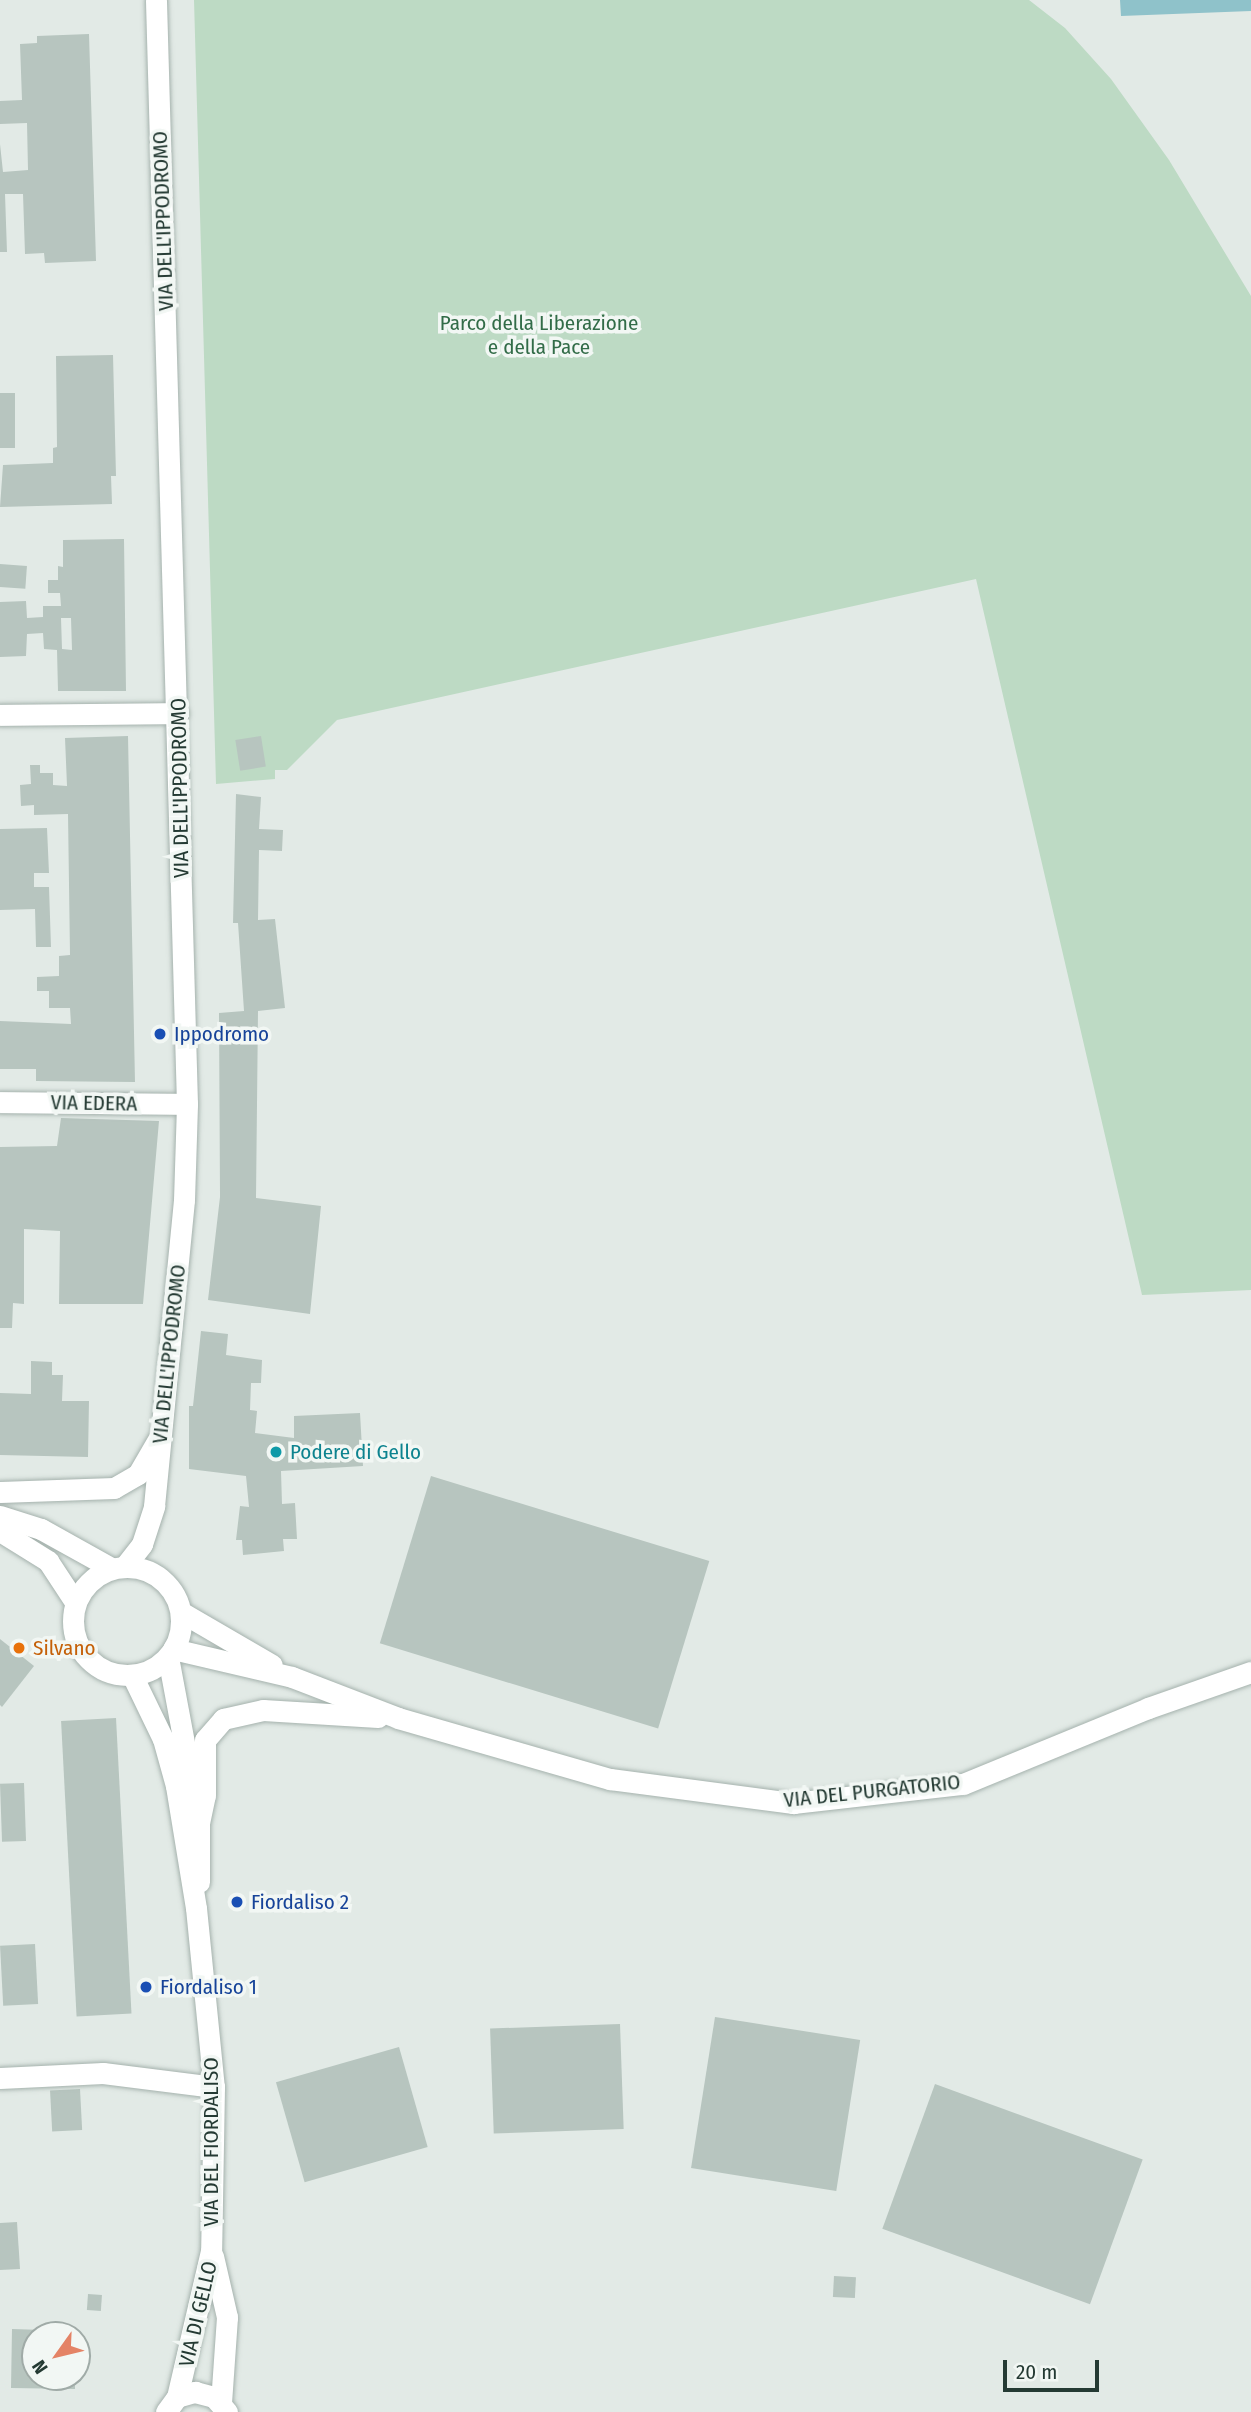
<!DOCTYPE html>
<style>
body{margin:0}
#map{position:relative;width:1251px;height:2412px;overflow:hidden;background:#e2eae6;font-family:"Fira Sans Condensed",sans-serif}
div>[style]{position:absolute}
.green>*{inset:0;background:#bddac4}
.water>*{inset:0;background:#8fc2ca}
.building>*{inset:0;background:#b7c5bf;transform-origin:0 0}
.roads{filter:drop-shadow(0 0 2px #a5b2ad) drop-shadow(0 0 2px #a5b2ad)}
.minor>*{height:21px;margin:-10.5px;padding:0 10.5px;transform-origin:10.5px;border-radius:10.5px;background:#fff}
.tertiary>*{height:21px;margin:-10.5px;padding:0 10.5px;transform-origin:10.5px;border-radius:10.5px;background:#fff}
.tertiary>.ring{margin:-10.5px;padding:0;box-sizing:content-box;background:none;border:21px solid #fff;border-radius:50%}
.dots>*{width:19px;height:19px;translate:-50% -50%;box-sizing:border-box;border:4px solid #f2f7f4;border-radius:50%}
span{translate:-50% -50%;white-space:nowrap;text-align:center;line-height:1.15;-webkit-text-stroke:7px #f2f7f4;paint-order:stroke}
.street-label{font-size:21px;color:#243a33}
.park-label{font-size:21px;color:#326c48}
.transit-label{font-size:21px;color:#164399}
.left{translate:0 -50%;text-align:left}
.culture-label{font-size:21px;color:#0d838f}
.food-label{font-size:21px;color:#c56008}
.north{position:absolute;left:21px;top:2321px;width:70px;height:70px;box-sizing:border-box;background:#f2f7f4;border:2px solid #a0aba7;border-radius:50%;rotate:236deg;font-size:19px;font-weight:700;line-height:28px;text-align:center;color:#243a33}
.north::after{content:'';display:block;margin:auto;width:24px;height:32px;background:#e48366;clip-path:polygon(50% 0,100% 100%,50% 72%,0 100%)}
.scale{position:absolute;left:1003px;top:2360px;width:96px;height:32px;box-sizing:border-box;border:4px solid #243a33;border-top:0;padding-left:9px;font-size:21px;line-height:24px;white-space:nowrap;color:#243a33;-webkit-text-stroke:5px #f2f7f4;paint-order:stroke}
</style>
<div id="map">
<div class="green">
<div style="clip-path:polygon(194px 0,1029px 0,1065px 28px,1111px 79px,1169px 160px,1251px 296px,1251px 1290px,1142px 1295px,976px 579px,337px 720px,287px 770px,275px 770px,275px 779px,216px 784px)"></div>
</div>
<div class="water">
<div style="clip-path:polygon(1120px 0,1251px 0,1251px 11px,1121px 16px)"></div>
</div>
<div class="building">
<div style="clip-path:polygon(89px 34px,96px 261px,45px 263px,44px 253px,25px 254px,23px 194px,5px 194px,7px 252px,0 252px,0 144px,3px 172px,28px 170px,27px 123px,0 124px,0 101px,22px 100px,20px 44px,37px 43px,37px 36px)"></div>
<div style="clip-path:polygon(113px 355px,116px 476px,111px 476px,112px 504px,0 507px,3px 465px,53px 463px,53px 448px,57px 447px,56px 356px)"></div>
<div style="left:0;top:393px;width:15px;height:55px"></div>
<div style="clip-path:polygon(evenodd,124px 539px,126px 691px,58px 691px,57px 650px,44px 649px,43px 633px,27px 634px,26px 656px,0 657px,0 602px,26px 601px,27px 618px,43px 617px,43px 606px,61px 606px,60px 593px,48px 593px,48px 580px,58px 580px,58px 566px,63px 567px,63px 540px,124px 539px,61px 618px,71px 618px,72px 650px,62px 649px,61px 618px)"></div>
<div style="left:0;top:564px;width:27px;height:23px;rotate:4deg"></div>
<div style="clip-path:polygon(128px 736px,135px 1082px,36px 1081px,36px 1069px,0 1069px,0 1021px,71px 1024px,70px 1008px,49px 1008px,49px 991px,37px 991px,37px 977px,59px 976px,59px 956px,70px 955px,68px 814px,34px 815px,34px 805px,21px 806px,20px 785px,31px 784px,30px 765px,40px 765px,40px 773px,53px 773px,53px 785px,67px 786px,65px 738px)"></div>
<div style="left:261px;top:736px;width:31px;height:26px;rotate:81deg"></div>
<div style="clip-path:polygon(236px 794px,261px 797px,259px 829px,283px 830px,282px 851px,259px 850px,258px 920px,275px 919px,285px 1008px,258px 1011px,256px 1198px,321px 1206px,310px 1314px,208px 1300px,220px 1197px,219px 1013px,244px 1011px,238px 923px,233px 923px)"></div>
<div style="clip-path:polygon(47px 828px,49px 873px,34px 873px,34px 887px,49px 887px,51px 947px,36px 947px,35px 909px,0 910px,0 829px)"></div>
<div style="clip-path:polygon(61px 1118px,159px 1121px,143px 1304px,59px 1304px,60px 1231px,24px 1229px,24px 1304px,13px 1303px,12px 1328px,0 1328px,0 1147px,57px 1146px)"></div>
<div style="clip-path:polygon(201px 1331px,228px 1334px,226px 1355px,262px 1360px,261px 1383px,251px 1383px,250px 1410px,257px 1411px,255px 1433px,294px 1438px,294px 1416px,360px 1413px,363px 1466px,281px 1471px,282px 1504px,295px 1503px,297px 1539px,283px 1539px,284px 1551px,243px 1555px,242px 1540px,236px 1540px,240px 1506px,249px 1507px,246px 1476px,189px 1469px,189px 1406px,193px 1406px)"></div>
<div style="clip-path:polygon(31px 1361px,52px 1362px,52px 1375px,63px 1375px,62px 1401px,89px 1401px,88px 1457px,0 1455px,0 1393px,31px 1394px)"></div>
<div style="left:431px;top:1476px;width:291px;height:175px;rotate:17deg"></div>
<div style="clip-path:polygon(0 1639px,34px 1666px,2px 1707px,0 1705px)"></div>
<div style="left:116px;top:1718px;width:296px;height:55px;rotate:87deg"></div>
<div style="left:24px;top:1783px;width:58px;height:24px;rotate:88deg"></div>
<div style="left:35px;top:1944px;width:60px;height:35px;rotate:87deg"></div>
<div style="left:715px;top:2017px;width:147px;height:153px;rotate:9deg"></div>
<div style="left:620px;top:2024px;width:105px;height:130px;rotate:88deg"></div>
<div style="left:399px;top:2047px;width:104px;height:128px;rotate:74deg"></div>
<div style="left:935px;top:2084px;width:221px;height:154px;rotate:20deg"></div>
<div style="left:80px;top:2089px;width:41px;height:30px;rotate:87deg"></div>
<div style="clip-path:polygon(17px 2222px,20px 2269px,0 2270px,0 2223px)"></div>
<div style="left:834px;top:2276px;width:22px;height:21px;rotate:3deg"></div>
<div style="left:88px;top:2294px;width:14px;height:16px;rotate:4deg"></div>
<div style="clip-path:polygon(12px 2329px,76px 2331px,76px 2335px,35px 2335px,35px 2377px,75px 2377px,75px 2389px,11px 2388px)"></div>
</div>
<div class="roads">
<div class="minor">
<div style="left:0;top:715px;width:178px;rotate:-0.6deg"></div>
<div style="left:0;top:1102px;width:187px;rotate:0.6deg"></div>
<div style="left:0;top:1492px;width:114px;rotate:-2deg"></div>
<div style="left:114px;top:1488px;width:28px;rotate:-30deg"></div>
<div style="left:138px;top:1474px;width:44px;rotate:-59.9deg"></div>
<div style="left:0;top:1516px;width:43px;rotate:17.6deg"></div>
<div style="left:41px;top:1529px;width:80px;rotate:29.1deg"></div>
<div style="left:0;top:1531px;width:57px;rotate:32deg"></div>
<div style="left:48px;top:1561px;width:49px;rotate:56.6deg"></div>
<div style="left:0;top:2078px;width:103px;rotate:-2.8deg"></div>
<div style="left:103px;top:2073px;width:112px;rotate:7.2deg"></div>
</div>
<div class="tertiary">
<div style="left:125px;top:1566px;width:28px;rotate:-52deg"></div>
<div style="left:142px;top:1544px;width:40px;rotate:-72deg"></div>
<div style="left:154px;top:1506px;width:307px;rotate:-84.4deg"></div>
<div style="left:184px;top:1200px;width:96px;rotate:-88.2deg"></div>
<div style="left:187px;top:1104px;width:1104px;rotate:-91.61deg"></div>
<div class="ring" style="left:73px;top:1567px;width:87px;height:87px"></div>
<div style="left:181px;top:1612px;width:105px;rotate:30.2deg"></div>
<div style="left:173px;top:1649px;width:122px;rotate:13.2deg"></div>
<div style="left:292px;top:1677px;width:114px;rotate:21.1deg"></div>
<div style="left:398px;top:1718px;width:221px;rotate:16.1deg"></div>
<div style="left:610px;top:1779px;width:185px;rotate:7.5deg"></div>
<div style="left:793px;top:1803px;width:171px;rotate:-6.4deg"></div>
<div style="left:963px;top:1784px;width:200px;rotate:-22.3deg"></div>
<div style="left:1148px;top:1708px;width:109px;rotate:-19.3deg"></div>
<div style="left:168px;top:1657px;width:169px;rotate:79.4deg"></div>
<div style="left:199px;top:1823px;width:59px;rotate:90deg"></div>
<div style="left:132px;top:1675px;width:71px;rotate:64.2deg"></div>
<div style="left:163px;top:1739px;width:49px;rotate:74.5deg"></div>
<div style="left:176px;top:1786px;width:124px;rotate:80.7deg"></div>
<div style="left:196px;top:1908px;width:180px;rotate:84.3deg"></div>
<div style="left:214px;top:2087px;width:164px;rotate:91deg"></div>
<div style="left:211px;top:2251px;width:150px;rotate:103.1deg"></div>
<div style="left:199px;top:1823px;width:29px;rotate:-78deg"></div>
<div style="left:205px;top:1795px;width:55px;rotate:-90deg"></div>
<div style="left:205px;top:1740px;width:28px;rotate:-49deg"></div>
<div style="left:223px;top:1719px;width:41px;rotate:-12.7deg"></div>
<div style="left:263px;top:1710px;width:115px;rotate:3.5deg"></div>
<div style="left:213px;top:2256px;width:63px;rotate:77.1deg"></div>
<div style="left:227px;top:2317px;width:86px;rotate:94deg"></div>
<div style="left:166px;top:2412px;width:19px;rotate:-54deg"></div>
<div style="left:177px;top:2397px;width:19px;rotate:-16deg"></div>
<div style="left:195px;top:2392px;width:20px;rotate:15deg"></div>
<div style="left:214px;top:2397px;width:20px;rotate:49deg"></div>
</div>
</div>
<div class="dots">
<div style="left:160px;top:1034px;background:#1a4fb4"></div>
<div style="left:276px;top:1452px;background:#0f9aa8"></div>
<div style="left:19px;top:1648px;background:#e8710a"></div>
<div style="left:237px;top:1902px;background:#1a4fb4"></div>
<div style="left:146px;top:1987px;background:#1a4fb4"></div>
</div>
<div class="street-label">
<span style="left:163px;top:221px;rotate:-92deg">VIA DELL'IPPODROMO</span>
<span style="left:180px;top:788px;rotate:-91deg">VIA DELL'IPPODROMO</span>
<span style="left:94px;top:1103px;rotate:1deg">VIA EDERA</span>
<span style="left:169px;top:1354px;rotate:-84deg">VIA DELL'IPPODROMO</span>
<span style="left:872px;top:1791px;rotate:-6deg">VIA DEL PURGATORIO</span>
<span style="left:211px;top:2142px;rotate:-90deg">VIA DEL FIORDALISO</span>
<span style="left:198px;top:2314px;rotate:-77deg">VIA DI GELLO</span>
</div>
<div class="park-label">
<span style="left:539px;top:335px">Parco della Liberazione<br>e della Pace</span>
</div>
<div class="transit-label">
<span class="left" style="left:174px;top:1034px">Ippodromo</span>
<span class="left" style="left:251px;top:1902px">Fiordaliso 2</span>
<span class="left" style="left:160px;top:1987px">Fiordaliso 1</span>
</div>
<div class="culture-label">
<span class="left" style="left:290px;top:1452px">Podere di Gello</span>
</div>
<div class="food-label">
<span class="left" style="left:33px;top:1648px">Silvano</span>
</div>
<div class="north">N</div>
<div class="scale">20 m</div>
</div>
